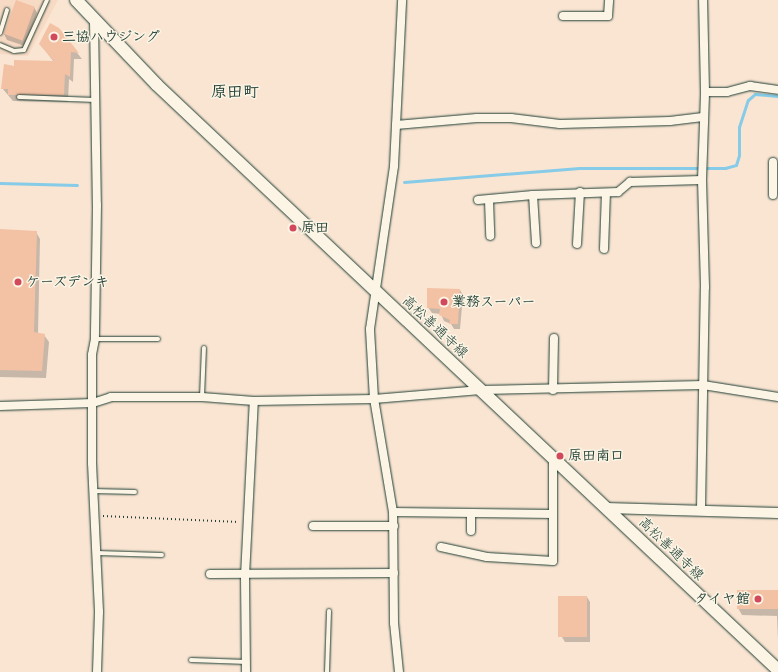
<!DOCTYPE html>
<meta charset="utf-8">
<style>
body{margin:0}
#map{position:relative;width:778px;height:672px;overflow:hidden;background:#f9e5d2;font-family:Pangolin,"Klee One",sans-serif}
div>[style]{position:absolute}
.built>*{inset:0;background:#f7dac4}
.shadow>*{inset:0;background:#0003}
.stream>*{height:3px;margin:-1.5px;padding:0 1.5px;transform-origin:1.5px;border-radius:1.5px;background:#86cbe7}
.building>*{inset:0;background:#f3c1a4;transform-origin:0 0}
.path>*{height:1.5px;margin-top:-0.75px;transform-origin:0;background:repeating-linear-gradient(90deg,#1f3d34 0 1px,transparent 0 4px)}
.roads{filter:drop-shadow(0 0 1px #1f3d34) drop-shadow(0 0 1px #1f3d34)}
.service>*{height:4px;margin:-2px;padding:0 2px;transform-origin:2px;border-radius:2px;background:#fcf5e5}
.minor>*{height:8px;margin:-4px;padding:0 4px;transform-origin:4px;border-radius:4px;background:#fcf5e5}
.tertiary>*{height:10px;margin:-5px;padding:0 5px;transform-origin:5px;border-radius:5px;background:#fcf5e5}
.primary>*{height:12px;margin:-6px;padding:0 6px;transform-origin:6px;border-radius:6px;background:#fcf5e5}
.dots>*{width:11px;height:11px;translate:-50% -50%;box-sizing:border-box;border:2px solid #fcf5e5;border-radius:50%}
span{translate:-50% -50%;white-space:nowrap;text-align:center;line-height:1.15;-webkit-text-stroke:3px #fcf5e5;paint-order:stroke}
.poi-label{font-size:14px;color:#1f3d34;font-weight:700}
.left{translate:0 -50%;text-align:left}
.right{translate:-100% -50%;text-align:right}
.street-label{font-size:14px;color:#1f3d34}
.quarter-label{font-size:16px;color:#1f3d34;font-weight:700}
</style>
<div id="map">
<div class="built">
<div style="clip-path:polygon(0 0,58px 0,28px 56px,0 54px)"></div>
</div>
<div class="shadow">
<div style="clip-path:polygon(34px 7px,37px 13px,25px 46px,7px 40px,4px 34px)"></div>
<div style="clip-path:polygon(58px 29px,82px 59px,74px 59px,73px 82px,69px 79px,68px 102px,13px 101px,2px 88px,14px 67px,54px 62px,40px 44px)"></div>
<div style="clip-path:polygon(0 230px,36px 232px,40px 239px,38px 334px,44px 335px,49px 342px,46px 378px,0 377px)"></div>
<div style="clip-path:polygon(460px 290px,463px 295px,460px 329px,454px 329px,451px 324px,444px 321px,441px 314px,432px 313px,428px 307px)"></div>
<div style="clip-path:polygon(778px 591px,778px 640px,777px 616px,742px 615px,738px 608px)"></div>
<div style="clip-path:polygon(559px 597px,587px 597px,590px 602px,590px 642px,565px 642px,562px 637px)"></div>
</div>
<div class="stream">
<div style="left:404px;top:182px;width:176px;rotate:-4.6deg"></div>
<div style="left:579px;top:168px;width:146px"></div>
<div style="left:725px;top:168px;width:11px;rotate:-15deg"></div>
<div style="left:736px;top:165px;width:10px;rotate:-73deg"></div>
<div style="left:739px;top:155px;width:28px;rotate:-90deg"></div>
<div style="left:739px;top:127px;width:28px;rotate:-72deg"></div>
<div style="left:748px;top:100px;width:9px;rotate:-41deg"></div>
<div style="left:755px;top:94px;width:23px;rotate:5deg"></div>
<div style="left:0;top:183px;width:77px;rotate:1.5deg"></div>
</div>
<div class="building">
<div style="left:16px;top:0;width:20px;height:36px;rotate:20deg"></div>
<div style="clip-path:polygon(50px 23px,59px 28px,79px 53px,71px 52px,70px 77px,65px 74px,64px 95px,8px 95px,8px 89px,1px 89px,4px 64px,14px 66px,14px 60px,54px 61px,39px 44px)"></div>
<div style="clip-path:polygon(0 229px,37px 231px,34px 332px,45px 334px,42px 371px,0 370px)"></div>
<div style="clip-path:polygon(427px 288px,460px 289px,458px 324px,449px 324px,450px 320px,439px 315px,440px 309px,427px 308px)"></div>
<div style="left:737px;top:590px;width:41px;height:19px"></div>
<div style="left:558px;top:596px;width:29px;height:41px"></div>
</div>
<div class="path">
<div style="left:103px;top:516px;width:136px;rotate:2.5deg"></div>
</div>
<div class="roads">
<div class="service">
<div style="left:0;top:33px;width:24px;rotate:-73deg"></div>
<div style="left:0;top:45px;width:15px;rotate:23deg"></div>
<div style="left:14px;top:51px;width:10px;rotate:-6deg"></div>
<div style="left:24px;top:50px;width:55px;rotate:-65.3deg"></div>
<div style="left:19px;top:97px;width:76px;rotate:2.3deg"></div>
<div style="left:95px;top:339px;width:63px"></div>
<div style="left:202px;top:397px;width:49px;rotate:-87.7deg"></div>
<div style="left:93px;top:491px;width:42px;rotate:1.4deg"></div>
<div style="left:97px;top:553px;width:65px;rotate:1.8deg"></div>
<div style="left:191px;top:660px;width:56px;rotate:2deg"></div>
<div style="left:327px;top:672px;width:61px;rotate:-88.1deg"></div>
</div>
<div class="minor">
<div style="left:563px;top:16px;width:45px"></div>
<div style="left:608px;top:16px;width:16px;rotate:-86deg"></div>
<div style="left:94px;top:21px;width:184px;rotate:89.1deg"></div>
<div style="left:97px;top:205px;width:134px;rotate:90.9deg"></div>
<div style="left:95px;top:339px;width:16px;rotate:101deg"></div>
<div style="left:92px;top:355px;width:108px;rotate:90deg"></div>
<div style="left:92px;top:463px;width:149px;rotate:87.3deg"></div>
<div style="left:99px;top:612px;width:60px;rotate:91.9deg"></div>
<div style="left:705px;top:92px;width:22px"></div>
<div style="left:727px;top:92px;width:24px;rotate:-15deg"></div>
<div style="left:750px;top:86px;width:28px;rotate:8deg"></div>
<div style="left:396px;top:125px;width:81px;rotate:-4.9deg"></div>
<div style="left:477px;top:118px;width:34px"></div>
<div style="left:511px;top:118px;width:49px;rotate:7deg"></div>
<div style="left:560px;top:124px;width:110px;rotate:-1.6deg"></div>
<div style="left:670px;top:121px;width:33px;rotate:-7deg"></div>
<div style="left:773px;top:162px;width:33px;rotate:90deg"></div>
<div style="left:533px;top:195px;width:48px;rotate:86.4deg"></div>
<div style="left:478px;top:200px;width:55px;rotate:-5.2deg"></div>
<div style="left:533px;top:195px;width:85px;rotate:-2deg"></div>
<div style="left:618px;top:192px;width:16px;rotate:-40deg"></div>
<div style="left:630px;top:182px;width:72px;rotate:-1.6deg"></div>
<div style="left:489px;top:200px;width:36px;rotate:88deg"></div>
<div style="left:577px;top:244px;width:52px;rotate:-86.7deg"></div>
<div style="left:604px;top:249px;width:56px;rotate:-88deg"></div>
<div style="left:553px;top:390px;width:52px;rotate:-88.9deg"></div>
<div style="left:0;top:406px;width:93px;rotate:-1.8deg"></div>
<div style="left:93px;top:403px;width:19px;rotate:-18deg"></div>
<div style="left:111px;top:397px;width:91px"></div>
<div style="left:202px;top:397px;width:52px;rotate:4.4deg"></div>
<div style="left:254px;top:401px;width:120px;rotate:-1deg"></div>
<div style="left:374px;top:399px;width:107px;rotate:-4.8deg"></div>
<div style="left:481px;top:390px;width:222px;rotate:-1.3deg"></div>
<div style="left:703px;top:385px;width:76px;rotate:9.1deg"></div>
<div style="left:701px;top:509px;width:222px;rotate:-89deg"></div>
<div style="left:705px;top:287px;width:107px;rotate:-91.6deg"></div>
<div style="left:702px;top:180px;width:88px;rotate:-88deg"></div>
<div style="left:705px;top:92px;width:92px;rotate:-91.2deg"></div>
<div style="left:393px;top:512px;width:160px;rotate:0.7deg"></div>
<div style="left:313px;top:526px;width:81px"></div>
<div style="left:471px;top:531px;width:18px;rotate:-90deg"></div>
<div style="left:441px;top:547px;width:47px;rotate:12.3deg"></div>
<div style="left:487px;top:557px;width:66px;rotate:3.5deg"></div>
<div style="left:553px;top:561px;width:103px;rotate:-90deg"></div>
<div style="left:210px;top:574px;width:184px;rotate:-0.3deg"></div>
<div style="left:246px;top:672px;width:96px;rotate:-90.6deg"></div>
<div style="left:245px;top:576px;width:175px;rotate:-87.1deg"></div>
<div style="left:399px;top:672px;width:49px;rotate:-95.8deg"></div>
<div style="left:394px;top:623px;width:111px;rotate:-90.5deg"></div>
<div style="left:393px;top:512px;width:115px;rotate:-99.5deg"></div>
<div style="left:374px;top:399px;width:70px;rotate:-93.3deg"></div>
<div style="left:370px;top:329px;width:165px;rotate:-81.6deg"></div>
<div style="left:394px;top:166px;width:166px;rotate:-87.2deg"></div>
</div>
<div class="tertiary">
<div style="left:606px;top:508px;width:172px;rotate:1.7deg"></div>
</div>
<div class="primary">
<div style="left:76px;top:0;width:117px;rotate:46.4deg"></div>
<div style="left:157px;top:85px;width:853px;rotate:43.29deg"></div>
</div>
</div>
<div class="dots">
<div style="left:54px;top:37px;background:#d1495b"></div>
<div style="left:293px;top:228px;background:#d1495b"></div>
<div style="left:18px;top:282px;background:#d1495b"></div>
<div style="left:444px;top:302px;background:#d1495b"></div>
<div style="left:560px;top:456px;background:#d1495b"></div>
<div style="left:758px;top:599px;background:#d1495b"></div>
</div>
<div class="poi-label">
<span class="left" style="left:62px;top:37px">三協ハウジング</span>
<span class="left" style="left:301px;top:228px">原田</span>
<span class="left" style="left:26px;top:282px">ケーズデンキ</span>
<span class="left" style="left:452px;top:302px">業務スーパー</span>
<span class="left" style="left:568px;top:456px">原田南口</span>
<span class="right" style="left:750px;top:599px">タイヤ館</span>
</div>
<div class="street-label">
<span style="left:435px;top:327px;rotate:43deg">高松善通寺線</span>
<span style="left:671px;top:549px;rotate:44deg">高松善通寺線</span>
</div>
<div class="quarter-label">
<span style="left:235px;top:92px">原田町</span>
</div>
</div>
